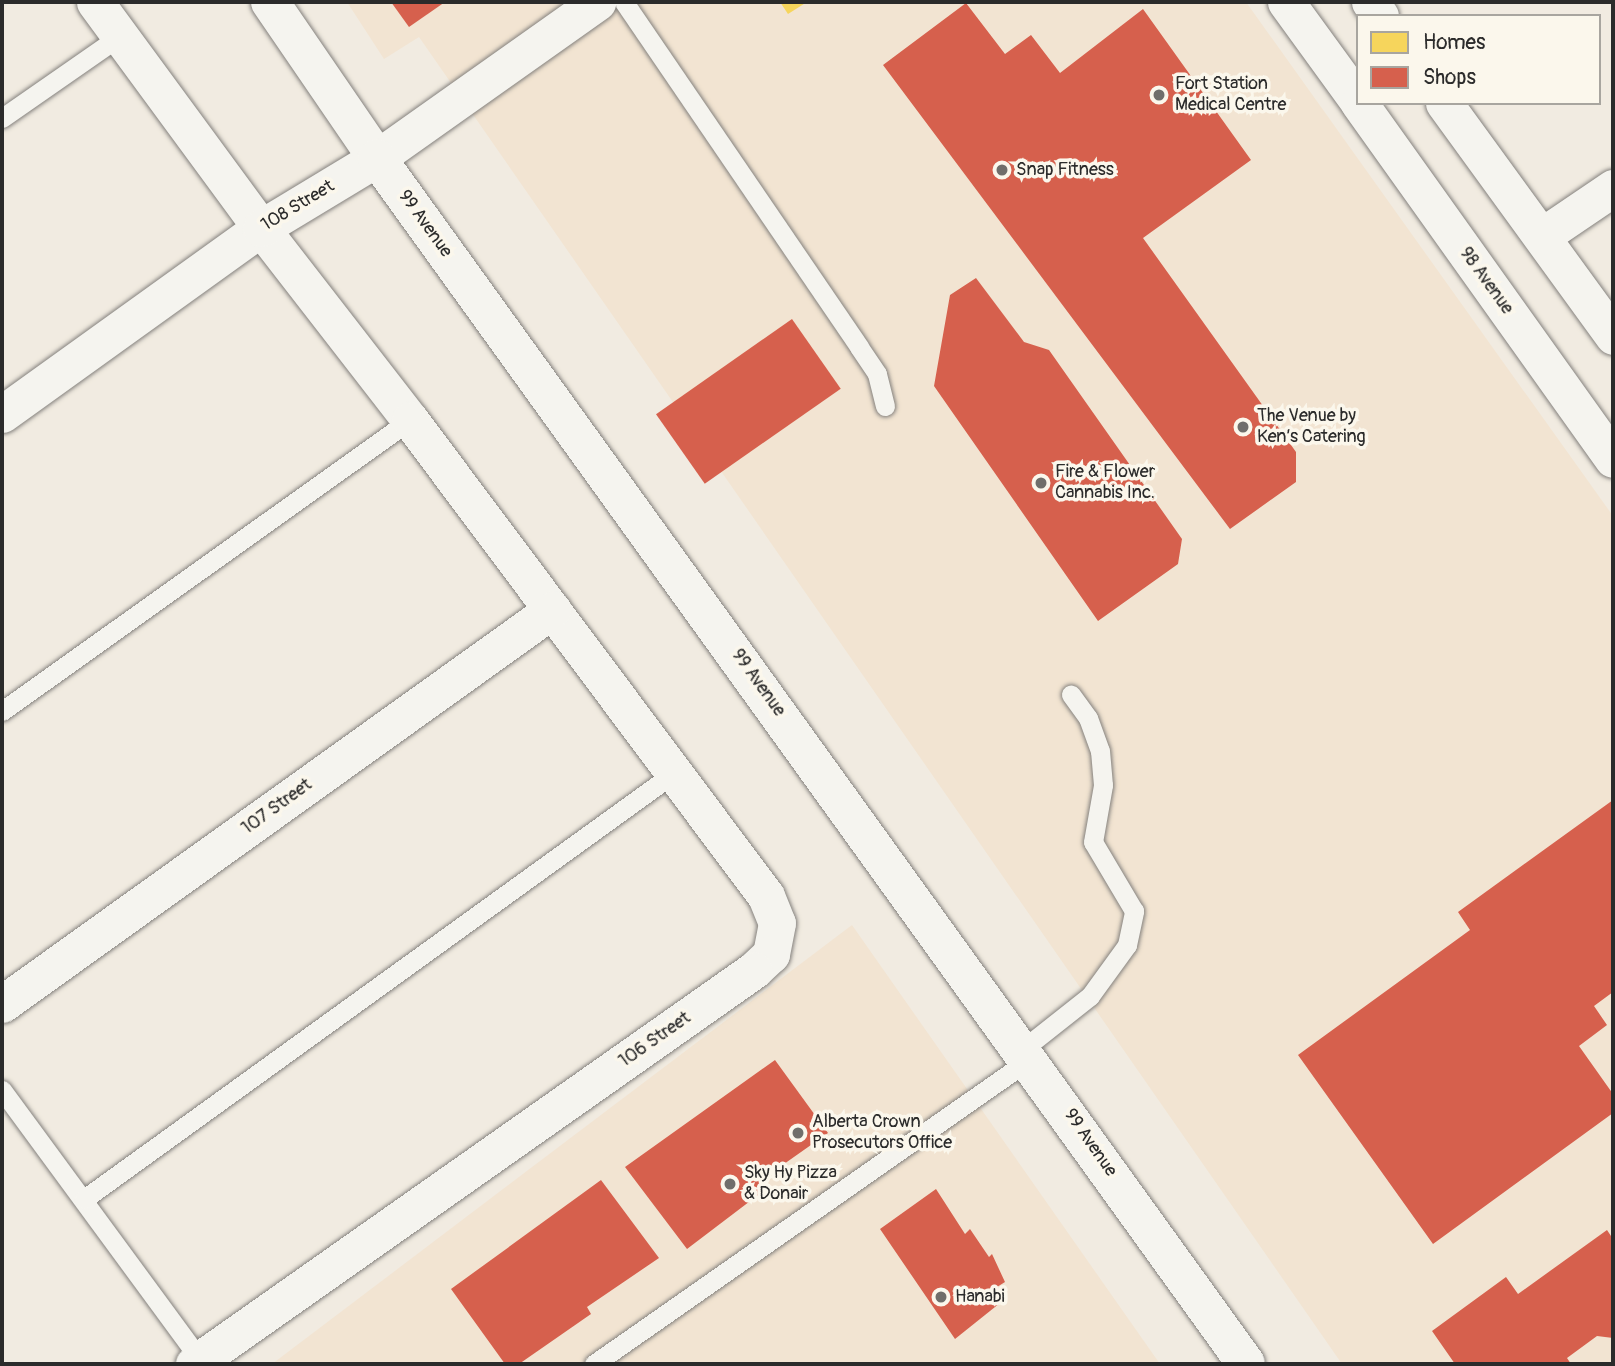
<!DOCTYPE html>
<meta charset="utf-8">
<style>
body{margin:0}
#map{position:relative;width:1615px;height:1366px;overflow:hidden;background:#f1ebe1;font-family:Pangolin,sans-serif}
div>[style]{position:absolute}
.built>*{inset:0;background:#f2e4d2}
.homes>*{inset:0;background:#f6d55c}
.shops>*{inset:0;background:#d6604d;transform-origin:0 0}
.roads{filter:drop-shadow(0 0 2px #84817d) drop-shadow(0 0 2px #84817d)}
.lane>*{height:19px;margin:-9.5px;padding:0 9.5px;transform-origin:9.5px;border-radius:9.5px;background:#f5f4ef}
.street>*{height:37px;margin:-18.5px;padding:0 18.5px;transform-origin:18.5px;border-radius:18.5px;background:#f5f4ef}
.secondary>*{height:38px;margin:-19px;padding:0 19px;transform-origin:19px;border-radius:19px;background:#f5f4ef}
.dots>*{width:19px;height:19px;translate:-50% -50%;box-sizing:border-box;border:4px solid #fbf7ec;border-radius:50%}
span{translate:-50% -50%;white-space:nowrap;text-align:center;line-height:1.15;-webkit-text-stroke:7px #fbf7ec;paint-order:stroke}
.poi-label{font-size:18px;color:#2b2b2b}
.left{translate:0 -50%;text-align:left}
.street-label{font-size:18px;color:#2b2b2b}
.frame{position:absolute;inset:0;border:4px solid #2b2b2b;pointer-events:none}
.legend{position:absolute;left:1356px;top:14px;width:245px;height:91px;box-sizing:border-box;background:#fbf7ec;border:2px solid #a8a59f;margin:0;padding:9px 12px;list-style:none;font-size:21px;color:#2b2b2b}
.legend li{display:flex;align-items:center;gap:14px;height:35px}
.legend b{width:35px;border:2px solid #a8a59f}
</style>
<div id="map">
<div class="built">
<div style="clip-path:polygon(347px 2px,1246px 2px,1613px 516px,1613px 1364px,1342px 1364px,419px 37px,384px 59px)"></div>
<div style="clip-path:polygon(852px 925px,1160px 1364px,272px 1364px)"></div>
</div>
<div class="homes">
<div style="clip-path:polygon(780px 2px,807px 2px,788px 14px)"></div>
</div>
<div class="shops">
<div style="clip-path:polygon(391px 2px,445px 2px,409px 27px)"></div>
<div style="clip-path:polygon(966px 3px,1005px 54px,1031px 35px,1060px 73px,1143px 9px,1251px 160px,1143px 238px,1296px 452px,1296px 482px,1230px 529px,883px 65px)"></div>
<div style="clip-path:polygon(976px 278px,1024px 342px,1049px 350px,1182px 539px,1178px 564px,1098px 621px,934px 386px,950px 295px)"></div>
<div style="left:792px;top:319px;width:85px;height:166px;rotate:55deg"></div>
<div style="clip-path:polygon(1613px 800px,1613px 992px,1594px 1006px,1607px 1025px,1579px 1046px,1613px 1094px,1613px 1113px,1433px 1244px,1298px 1055px,1470px 930px,1458px 912px)"></div>
<div style="clip-path:polygon(775px 1060px,828px 1133px,760px 1181px,766px 1189px,687px 1249px,625px 1167px)"></div>
<div style="clip-path:polygon(601px 1180px,659px 1258px,587px 1307px,591px 1314px,519px 1364px,505px 1364px,451px 1289px)"></div>
<div style="clip-path:polygon(936px 1189px,965px 1234px,970px 1229px,989px 1257px,992px 1254px,1005px 1282px,997px 1287px,1005px 1299px,955px 1339px,880px 1229px)"></div>
<div style="clip-path:polygon(1607px 1230px,1613px 1239px,1613px 1338px,1597px 1336px,1567px 1358px,1571px 1364px,1455px 1364px,1432px 1331px,1506px 1277px,1518px 1294px)"></div>
</div>
<div class="roads">
<div class="lane">
<div style="left:624px;top:2px;width:417px;rotate:55.7deg"></div>
<div style="left:859px;top:347px;width:32px;rotate:56deg"></div>
<div style="left:877px;top:374px;width:33px;rotate:76deg"></div>
<div style="left:2px;top:118px;width:144px;rotate:-34.8deg"></div>
<div style="left:2px;top:711px;width:501px;rotate:-35.5deg"></div>
<div style="left:1023px;top:1049px;width:85px;rotate:-38.3deg"></div>
<div style="left:1090px;top:996px;width:63px;rotate:-54deg"></div>
<div style="left:1127px;top:945px;width:35px;rotate:-78deg"></div>
<div style="left:1134px;top:911px;width:80px;rotate:-120.7deg"></div>
<div style="left:1093px;top:842px;width:58px;rotate:-80deg"></div>
<div style="left:1103px;top:785px;width:34px;rotate:-95deg"></div>
<div style="left:1100px;top:751px;width:35px;rotate:-110deg"></div>
<div style="left:1088px;top:718px;width:29px;rotate:-126deg"></div>
<div style="left:2px;top:1090px;width:335px;rotate:53.7deg"></div>
<div style="left:84px;top:1199px;width:728px;rotate:-35.83deg"></div>
<div style="left:594px;top:1364px;width:532px;rotate:-34.97deg"></div>
</div>
<div class="street">
<div style="left:95px;top:2px;width:280px;rotate:53.7deg"></div>
<div style="left:261px;top:228px;width:243px;rotate:52.2deg"></div>
<div style="left:410px;top:420px;width:594px;rotate:53.21deg"></div>
<div style="left:766px;top:896px;width:29px;rotate:68deg"></div>
<div style="left:777px;top:923px;width:32px;rotate:101deg"></div>
<div style="left:771px;top:954px;width:23px;rotate:137deg"></div>
<div style="left:754px;top:970px;width:685px;rotate:144.87deg"></div>
<div style="left:1286px;top:2px;width:122px;rotate:54deg"></div>
<div style="left:1370px;top:2px;width:17px;rotate:54deg"></div>
<div style="left:1359px;top:103px;width:437px;rotate:54.5deg"></div>
<div style="left:1444px;top:103px;width:288px;rotate:54deg"></div>
<div style="left:1542px;top:236px;width:86px;rotate:-34.1deg"></div>
<div style="left:2px;top:414px;width:319px;rotate:-35.7deg"></div>
<div style="left:261px;top:228px;width:135px;rotate:-31.1deg"></div>
<div style="left:377px;top:158px;width:270px;rotate:-35.3deg"></div>
<div style="left:2px;top:1004px;width:677px;rotate:-35.62deg"></div>
</div>
<div class="secondary">
<div style="left:270px;top:2px;width:189px;rotate:55.6deg"></div>
<div style="left:377px;top:158px;width:1486px;rotate:54.22deg"></div>
</div>
</div>
<div class="dots">
<div style="left:1159px;top:95px;background:#706e6b"></div>
<div style="left:1002px;top:170px;background:#706e6b"></div>
<div style="left:1243px;top:427px;background:#706e6b"></div>
<div style="left:1041px;top:483px;background:#706e6b"></div>
<div style="left:798px;top:1133px;background:#706e6b"></div>
<div style="left:730px;top:1184px;background:#706e6b"></div>
<div style="left:941px;top:1297px;background:#706e6b"></div>
</div>
<div class="poi-label">
<span class="left" style="left:1175px;top:95px">Fort Station<br>Medical Centre</span>
<span class="left" style="left:1016px;top:170px">Snap Fitness</span>
<span class="left" style="left:1257px;top:427px">The Venue by<br>Ken’s Catering</span>
<span class="left" style="left:1055px;top:483px">Fire &amp; Flower<br>Cannabis Inc.</span>
<span class="left" style="left:812px;top:1133px">Alberta Crown<br>Prosecutors Office</span>
<span class="left" style="left:744px;top:1184px">Sky Hy Pizza<br>&amp; Donair</span>
<span class="left" style="left:955px;top:1297px">Hanabi</span>
</div>
<div class="street-label">
<span style="left:298px;top:206px;rotate:-31deg">108 Street</span>
<span style="left:425px;top:224px;rotate:54deg">99 Avenue</span>
<span style="left:1486px;top:281px;rotate:54deg">98 Avenue</span>
<span style="left:758px;top:683px;rotate:54deg">99 Avenue</span>
<span style="left:277px;top:807px;rotate:-36deg">107 Street</span>
<span style="left:655px;top:1040px;rotate:-35deg">106 Street</span>
<span style="left:1090px;top:1143px;rotate:55deg">99 Avenue</span>
</div>
<div class="frame"></div>
<ul class="legend">
<li><b style="height:19px;background:#f6d55c"></b>Homes</li>
<li><b style="height:19px;background:#d6604d"></b>Shops</li>
</ul>
</div>
